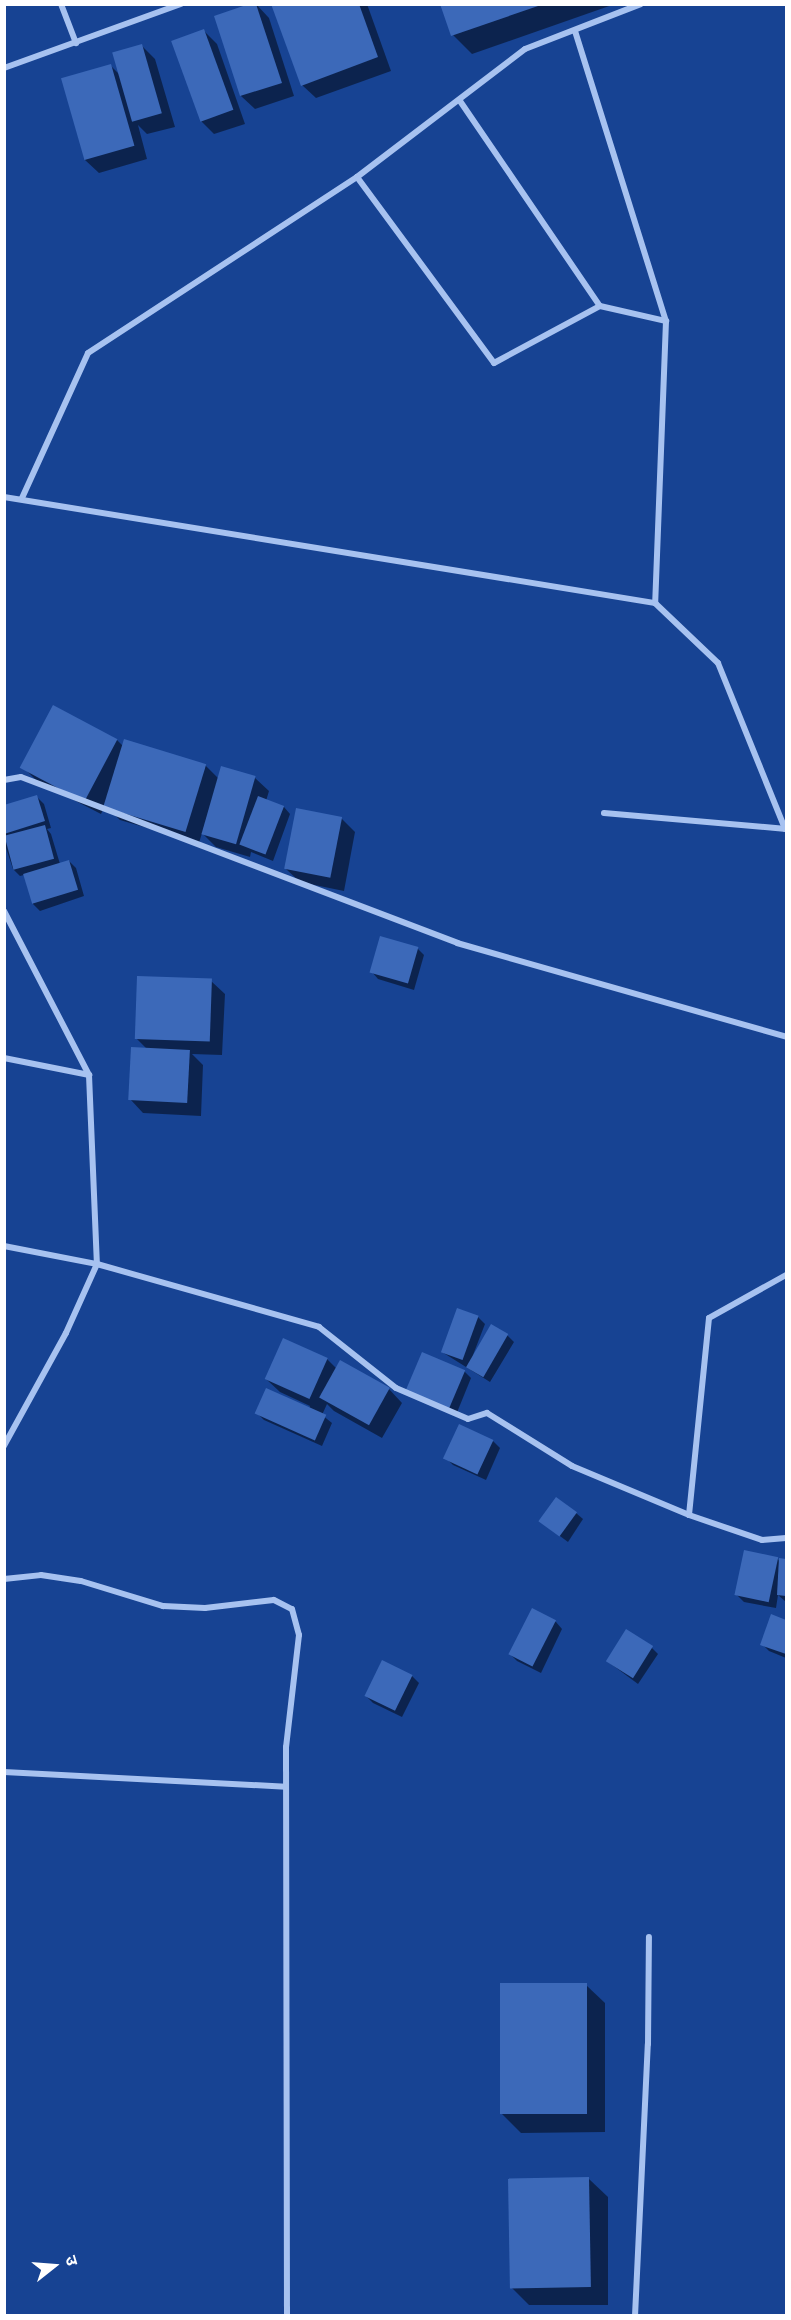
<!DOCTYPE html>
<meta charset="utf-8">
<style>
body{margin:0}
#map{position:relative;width:791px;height:2320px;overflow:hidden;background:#174393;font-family:"Alegreya Sans","Noto Sans Devanagari",sans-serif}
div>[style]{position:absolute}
.shadow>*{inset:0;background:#0007}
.building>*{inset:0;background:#3c69b9;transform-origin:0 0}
.minor>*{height:6px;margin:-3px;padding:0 3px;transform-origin:3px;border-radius:3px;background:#a7c2f0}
span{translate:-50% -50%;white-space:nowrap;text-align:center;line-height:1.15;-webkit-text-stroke:5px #174393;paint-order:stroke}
.frame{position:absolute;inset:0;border:6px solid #fff;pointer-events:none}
.north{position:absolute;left:24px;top:2236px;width:60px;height:60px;-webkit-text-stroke:4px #174393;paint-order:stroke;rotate:73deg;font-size:16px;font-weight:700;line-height:24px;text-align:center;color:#fff}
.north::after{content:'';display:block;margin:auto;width:21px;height:27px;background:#fff;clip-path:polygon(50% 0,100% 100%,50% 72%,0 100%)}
</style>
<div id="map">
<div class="shadow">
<div style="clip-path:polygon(256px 4px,269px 18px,294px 96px,255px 109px,241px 96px)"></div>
<div style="clip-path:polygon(272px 4px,367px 4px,391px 71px,316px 98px,302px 85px)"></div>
<div style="clip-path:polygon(442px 4px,615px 4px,472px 54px,453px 35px)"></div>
<div style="clip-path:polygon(204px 31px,217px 44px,245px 124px,214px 134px,201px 121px)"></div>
<div style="clip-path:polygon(141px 45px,155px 59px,175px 127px,147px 134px,138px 125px,147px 159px,99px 173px,85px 160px,111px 66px,120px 75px)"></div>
<div style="clip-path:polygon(54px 707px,117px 740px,124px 747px,205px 765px,219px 779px,255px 778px,269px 791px,266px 801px,284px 807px,290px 814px,273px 861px,251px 852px,250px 857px,216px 847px,202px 833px,199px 843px,120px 820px,105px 805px,101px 814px,37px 781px,23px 767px)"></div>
<div style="clip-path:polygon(37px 797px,44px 804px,51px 828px,47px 829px,51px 834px,60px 864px,69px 861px,76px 868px,84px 896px,40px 911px,33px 904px,24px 875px,20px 876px,13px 869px,4px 842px,4px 807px)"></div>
<div style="clip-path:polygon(341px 818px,355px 832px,344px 891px,300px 882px,286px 869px)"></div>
<div style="clip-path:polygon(417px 948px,424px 955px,414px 990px,378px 979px,372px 972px)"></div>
<div style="clip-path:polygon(211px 981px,225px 994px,222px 1055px,192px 1054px,203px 1065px,201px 1116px,143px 1113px,130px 1099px,148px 1050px,136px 1038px)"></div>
<div style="clip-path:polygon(478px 1317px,485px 1324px,473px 1355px,507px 1335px,514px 1342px,490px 1382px,442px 1352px)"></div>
<div style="clip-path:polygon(327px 1359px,337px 1369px,389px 1389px,402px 1403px,382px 1438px,334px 1411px,327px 1404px,322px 1415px,332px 1423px,322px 1446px,264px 1420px,257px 1413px,309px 1409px,310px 1406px,280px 1392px,266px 1379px)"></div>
<div style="clip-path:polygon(464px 1371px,471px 1378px,456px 1415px,408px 1390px)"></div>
<div style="clip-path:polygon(493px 1441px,500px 1448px,486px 1480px,453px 1465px,446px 1458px)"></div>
<div style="clip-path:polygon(576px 1513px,583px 1519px,568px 1542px,541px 1522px)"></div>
<div style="clip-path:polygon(777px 1558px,780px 1562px,786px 1560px,786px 1602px,778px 1595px,776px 1608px,744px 1602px,737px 1595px)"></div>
<div style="clip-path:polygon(533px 1610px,556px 1622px,562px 1629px,541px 1673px,517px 1661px,511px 1655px)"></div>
<div style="clip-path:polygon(772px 1616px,786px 1622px,786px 1658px,769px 1651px,762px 1644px)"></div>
<div style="clip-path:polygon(652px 1648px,658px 1654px,638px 1684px,607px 1661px)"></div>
<div style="clip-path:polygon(412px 1676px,419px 1683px,402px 1717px,373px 1703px,366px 1696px)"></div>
<div style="clip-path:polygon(586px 1985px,605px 2003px,605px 2132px,521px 2133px,502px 2114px)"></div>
<div style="clip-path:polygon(589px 2179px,608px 2197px,608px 2305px,529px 2305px,510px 2286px)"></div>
</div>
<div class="building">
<div style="clip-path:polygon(249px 4px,256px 4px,282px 83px,240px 96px,214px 16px)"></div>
<div style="clip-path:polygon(271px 4px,359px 4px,378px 57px,301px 86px)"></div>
<div style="clip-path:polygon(440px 4px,541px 4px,541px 5px,451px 36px)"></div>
<div style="left:204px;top:29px;width:86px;height:35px;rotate:70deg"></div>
<div style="left:142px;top:44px;width:72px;height:31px;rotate:74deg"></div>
<div style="left:111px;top:64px;width:85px;height:52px;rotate:74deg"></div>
<div style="left:53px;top:705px;width:73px;height:71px;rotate:28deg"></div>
<div style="left:124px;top:739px;width:86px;height:71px;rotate:17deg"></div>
<div style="left:221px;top:766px;width:36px;height:71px;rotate:16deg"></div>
<div style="clip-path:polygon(37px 795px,45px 821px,4px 834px,4px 805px)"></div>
<div style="left:258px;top:796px;width:28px;height:52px;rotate:21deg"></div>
<div style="left:296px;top:808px;width:47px;height:62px;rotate:11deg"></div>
<div style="left:45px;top:825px;width:35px;height:42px;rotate:75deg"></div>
<div style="left:69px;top:860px;width:31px;height:48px;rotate:73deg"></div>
<div style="left:380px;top:936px;width:40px;height:38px;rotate:16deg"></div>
<div style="left:137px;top:976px;width:75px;height:63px;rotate:2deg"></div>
<div style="left:131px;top:1047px;width:59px;height:53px;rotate:3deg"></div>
<div style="left:457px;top:1308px;width:23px;height:47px;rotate:20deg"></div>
<div style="left:491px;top:1324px;width:20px;height:50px;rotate:30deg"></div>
<div style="left:283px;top:1338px;width:49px;height:45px;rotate:24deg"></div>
<div style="left:422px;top:1352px;width:47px;height:42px;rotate:23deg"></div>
<div style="left:340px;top:1360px;width:57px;height:43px;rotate:29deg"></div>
<div style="left:266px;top:1388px;width:66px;height:28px;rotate:24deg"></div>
<div style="left:459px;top:1424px;width:38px;height:38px;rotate:25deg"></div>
<div style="left:556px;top:1497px;width:26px;height:30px;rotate:36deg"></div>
<div style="left:744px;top:1550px;width:35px;height:46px;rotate:12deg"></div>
<div style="clip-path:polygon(779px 1558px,786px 1559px,786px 1596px,777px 1595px)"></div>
<div style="left:532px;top:1608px;width:27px;height:52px;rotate:27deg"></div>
<div style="clip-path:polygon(771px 1614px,786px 1620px,786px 1654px,760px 1645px)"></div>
<div style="left:626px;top:1629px;width:32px;height:38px;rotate:32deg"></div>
<div style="left:382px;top:1660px;width:34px;height:40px;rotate:26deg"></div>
<div style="left:500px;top:1983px;width:87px;height:131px"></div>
<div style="left:589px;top:2177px;width:110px;height:81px;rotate:89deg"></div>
</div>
<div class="minor">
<div style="left:61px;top:4px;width:42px;rotate:69deg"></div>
<div style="left:575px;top:31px;width:304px;rotate:72.6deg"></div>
<div style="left:666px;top:321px;width:282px;rotate:92.2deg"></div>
<div style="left:4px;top:68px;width:188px;rotate:-19.9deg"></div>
<div style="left:460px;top:101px;width:248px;rotate:55.7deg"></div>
<div style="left:357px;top:177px;width:231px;rotate:53.6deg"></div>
<div style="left:494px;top:363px;width:120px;rotate:-28.3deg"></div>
<div style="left:600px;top:306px;width:68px;rotate:12.8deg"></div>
<div style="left:4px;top:497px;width:660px;rotate:9.25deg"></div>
<div style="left:655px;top:603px;width:87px;rotate:43.6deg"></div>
<div style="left:718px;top:663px;width:179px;rotate:68deg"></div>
<div style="left:22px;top:498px;width:159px;rotate:-65.5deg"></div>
<div style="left:88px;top:353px;width:321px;rotate:-33.2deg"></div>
<div style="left:357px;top:177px;width:211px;rotate:-37.3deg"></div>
<div style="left:525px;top:49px;width:124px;rotate:-21.2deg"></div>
<div style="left:4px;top:780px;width:17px;rotate:-10deg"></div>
<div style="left:21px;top:777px;width:467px;rotate:20.8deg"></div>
<div style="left:457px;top:943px;width:342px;rotate:15.9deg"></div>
<div style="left:604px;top:813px;width:183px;rotate:5deg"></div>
<div style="left:4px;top:911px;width:185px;rotate:62.6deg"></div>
<div style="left:89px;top:1075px;width:189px;rotate:87.6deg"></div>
<div style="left:97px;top:1264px;width:76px;rotate:114.2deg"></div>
<div style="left:66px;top:1333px;width:129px;rotate:118.8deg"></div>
<div style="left:4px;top:1058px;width:87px;rotate:11.3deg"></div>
<div style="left:4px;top:1246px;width:95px;rotate:11deg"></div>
<div style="left:97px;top:1264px;width:231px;rotate:15.8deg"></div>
<div style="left:319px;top:1327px;width:98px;rotate:38.4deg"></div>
<div style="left:396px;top:1388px;width:78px;rotate:23.3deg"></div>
<div style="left:468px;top:1419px;width:20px;rotate:-18deg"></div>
<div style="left:487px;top:1413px;width:100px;rotate:31.9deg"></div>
<div style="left:572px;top:1466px;width:127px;rotate:22.7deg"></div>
<div style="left:786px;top:1275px;width:88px;rotate:150.8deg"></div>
<div style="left:709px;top:1318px;width:198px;rotate:95.8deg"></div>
<div style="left:689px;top:1515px;width:77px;rotate:18.9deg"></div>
<div style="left:762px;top:1540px;width:24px;rotate:-5deg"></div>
<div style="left:4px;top:1579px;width:37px;rotate:-6deg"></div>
<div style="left:41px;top:1575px;width:40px;rotate:8.5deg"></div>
<div style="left:81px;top:1581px;width:86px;rotate:17deg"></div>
<div style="left:163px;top:1606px;width:42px;rotate:2.7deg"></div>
<div style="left:205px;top:1608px;width:69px;rotate:-6.6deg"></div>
<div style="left:274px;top:1600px;width:20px;rotate:27deg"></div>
<div style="left:292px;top:1609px;width:27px;rotate:75deg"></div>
<div style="left:299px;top:1635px;width:113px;rotate:96.6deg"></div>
<div style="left:286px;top:1747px;width:569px;rotate:89.9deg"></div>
<div style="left:4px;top:1772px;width:282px;rotate:3deg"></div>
<div style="left:635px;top:2316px;width:272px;rotate:-87.3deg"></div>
<div style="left:648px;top:2044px;width:107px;rotate:-89.5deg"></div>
</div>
<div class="frame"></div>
<div class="north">उ</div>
</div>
